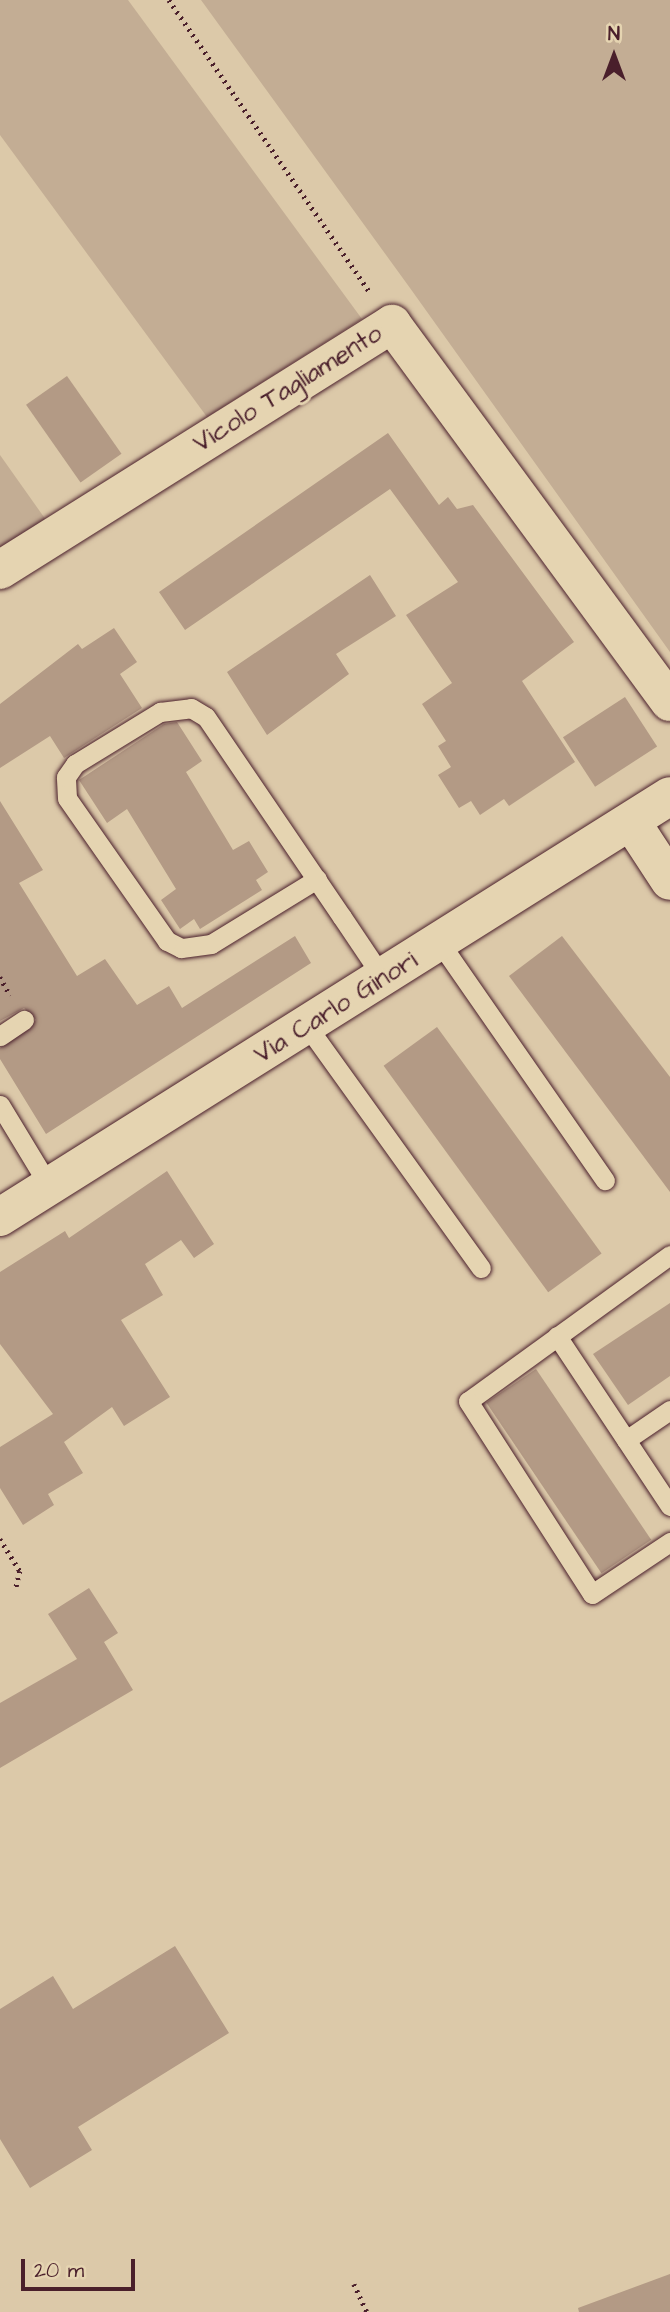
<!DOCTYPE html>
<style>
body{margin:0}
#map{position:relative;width:670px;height:2312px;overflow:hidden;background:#dcc9a9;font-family:"Architects Daughter",sans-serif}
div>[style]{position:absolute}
.green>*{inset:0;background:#c3ad94}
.building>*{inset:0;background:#b39a85;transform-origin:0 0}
.path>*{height:4.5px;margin-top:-2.25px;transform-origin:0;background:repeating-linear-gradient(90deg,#4a1f2b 0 2px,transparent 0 7px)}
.roads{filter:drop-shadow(0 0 2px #4a1f2b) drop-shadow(0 0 2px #4a1f2b)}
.lane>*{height:19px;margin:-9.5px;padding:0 9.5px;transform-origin:9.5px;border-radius:9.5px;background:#e5d4b1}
.street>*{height:38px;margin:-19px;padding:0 19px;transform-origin:19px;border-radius:19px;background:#e5d4b1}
span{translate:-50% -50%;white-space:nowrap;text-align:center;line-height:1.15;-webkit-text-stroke:6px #e5d4b1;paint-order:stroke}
.street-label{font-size:26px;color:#4a1f2b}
.north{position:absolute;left:579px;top:21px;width:70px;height:70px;-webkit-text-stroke:5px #e5d4b1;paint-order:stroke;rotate:0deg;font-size:19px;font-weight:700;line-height:28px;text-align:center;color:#4a1f2b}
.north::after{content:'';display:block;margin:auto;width:24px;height:32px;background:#4a1f2b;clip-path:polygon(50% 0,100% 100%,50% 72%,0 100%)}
.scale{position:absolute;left:21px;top:2259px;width:114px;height:32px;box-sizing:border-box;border:4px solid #4a1f2b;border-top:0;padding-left:9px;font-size:21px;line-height:24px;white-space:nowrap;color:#4a1f2b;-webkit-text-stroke:5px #e5d4b1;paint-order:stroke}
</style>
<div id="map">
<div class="green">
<div style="clip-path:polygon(0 0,128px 0,362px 319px,207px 417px,0 135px)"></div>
<div style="clip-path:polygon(201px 0,670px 0,670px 652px,410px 288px)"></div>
<div style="clip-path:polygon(0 455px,46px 520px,0 549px)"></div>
</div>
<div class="building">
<div style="left:67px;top:376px;width:95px;height:50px;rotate:55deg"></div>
<div style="clip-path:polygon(388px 433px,439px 505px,448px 497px,457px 509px,473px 505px,574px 642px,522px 681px,575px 762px,509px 806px,504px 799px,480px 815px,471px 801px,459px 808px,438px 775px,451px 767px,438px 746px,446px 741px,422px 704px,452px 683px,406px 615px,458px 582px,390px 489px,185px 630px,159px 592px)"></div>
<div style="clip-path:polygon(370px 575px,396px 616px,336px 654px,349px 674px,267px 735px,227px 672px)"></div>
<div style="clip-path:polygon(114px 628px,137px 662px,120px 674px,142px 708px,64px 758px,50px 736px,0 768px,0 704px,78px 644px,82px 649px)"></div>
<div style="left:625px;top:697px;width:59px;height:74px;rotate:57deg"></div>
<div style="clip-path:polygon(177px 722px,202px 761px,186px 772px,233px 850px,249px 841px,268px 872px,256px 880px,262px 890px,200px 929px,194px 919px,180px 929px,161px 900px,176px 889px,127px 809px,107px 823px,79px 780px,164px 724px)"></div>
<div style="clip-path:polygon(0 801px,43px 870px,19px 883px,77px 976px,105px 959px,137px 1005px,169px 986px,182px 1008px,295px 936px,311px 963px,46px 1134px,0 1059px,0 1048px,36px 1020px,24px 1008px,0 1021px)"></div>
<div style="clip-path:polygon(562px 936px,670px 1077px,670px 1192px,509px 976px)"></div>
<div style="left:437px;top:1027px;width:280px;height:66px;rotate:54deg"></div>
<div style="clip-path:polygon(167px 1171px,214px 1244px,194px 1258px,181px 1240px,145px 1264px,163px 1295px,121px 1320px,170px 1397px,124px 1426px,112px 1407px,64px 1442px,83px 1473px,48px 1494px,54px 1505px,23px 1525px,0 1488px,0 1447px,53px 1414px,0 1344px,0 1272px,65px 1231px,69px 1238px)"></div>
<div style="clip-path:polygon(670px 1303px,670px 1376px,628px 1405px,593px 1354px)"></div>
<div style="left:536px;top:1369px;width:206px;height:60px;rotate:56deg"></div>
<div style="clip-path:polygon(89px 1588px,118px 1633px,104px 1642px,133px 1690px,0 1768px,0 1703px,77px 1659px,48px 1614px)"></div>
<div style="clip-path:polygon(175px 1946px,229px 2033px,78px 2127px,92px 2150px,30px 2188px,0 2139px,0 2009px,53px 1976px,73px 2009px)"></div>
<div style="clip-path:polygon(670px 2274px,670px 2312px,579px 2312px,578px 2308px)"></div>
</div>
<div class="path">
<div style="left:169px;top:0;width:354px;rotate:55.5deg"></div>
<div style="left:0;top:977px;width:21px;rotate:61deg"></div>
<div style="left:0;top:1539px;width:38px;rotate:58deg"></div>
<div style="left:20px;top:1571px;width:18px;rotate:103deg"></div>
<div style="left:354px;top:2284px;width:31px;rotate:65deg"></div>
</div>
<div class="roads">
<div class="lane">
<div style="left:317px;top:879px;width:124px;rotate:148.5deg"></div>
<div style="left:211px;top:944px;width:30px;rotate:172deg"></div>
<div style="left:181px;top:948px;width:16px;rotate:-153deg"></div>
<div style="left:167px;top:941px;width:174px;rotate:-125deg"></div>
<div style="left:67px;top:798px;width:21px;rotate:-93deg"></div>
<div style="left:66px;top:777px;width:16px;rotate:-55deg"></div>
<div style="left:75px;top:764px;width:100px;rotate:-31.5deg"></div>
<div style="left:160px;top:712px;width:31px;rotate:-7deg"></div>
<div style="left:191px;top:708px;width:17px;rotate:31deg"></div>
<div style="left:206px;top:717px;width:242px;rotate:55.8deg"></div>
<div style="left:342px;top:917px;width:73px;rotate:56.1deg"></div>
<div style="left:440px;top:943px;width:289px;rotate:55.2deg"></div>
<div style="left:307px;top:1026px;width:298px;rotate:54.3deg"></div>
<div style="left:0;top:1036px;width:29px;rotate:-34deg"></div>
<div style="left:0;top:1105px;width:95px;rotate:58.8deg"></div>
<div style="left:670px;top:1255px;width:249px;rotate:144.1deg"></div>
<div style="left:468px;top:1401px;width:229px;rotate:57.3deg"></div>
<div style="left:592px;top:1594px;width:94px;rotate:-33.7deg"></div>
<div style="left:557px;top:1336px;width:204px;rotate:56.4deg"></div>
<div style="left:626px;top:1440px;width:53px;rotate:-34.3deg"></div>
</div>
<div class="street">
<div style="left:0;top:570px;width:463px;rotate:-32.1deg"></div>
<div style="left:392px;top:324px;width:469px;rotate:53.7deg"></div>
<div style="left:632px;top:823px;width:69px;rotate:56.8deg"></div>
<div style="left:0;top:1217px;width:791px;rotate:-32.14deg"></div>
</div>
</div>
<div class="street-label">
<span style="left:288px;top:389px;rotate:-32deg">Vicolo Tagliamento</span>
<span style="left:336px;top:1008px;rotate:-32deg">Via Carlo Ginori</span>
</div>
<div class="north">N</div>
<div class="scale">20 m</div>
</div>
